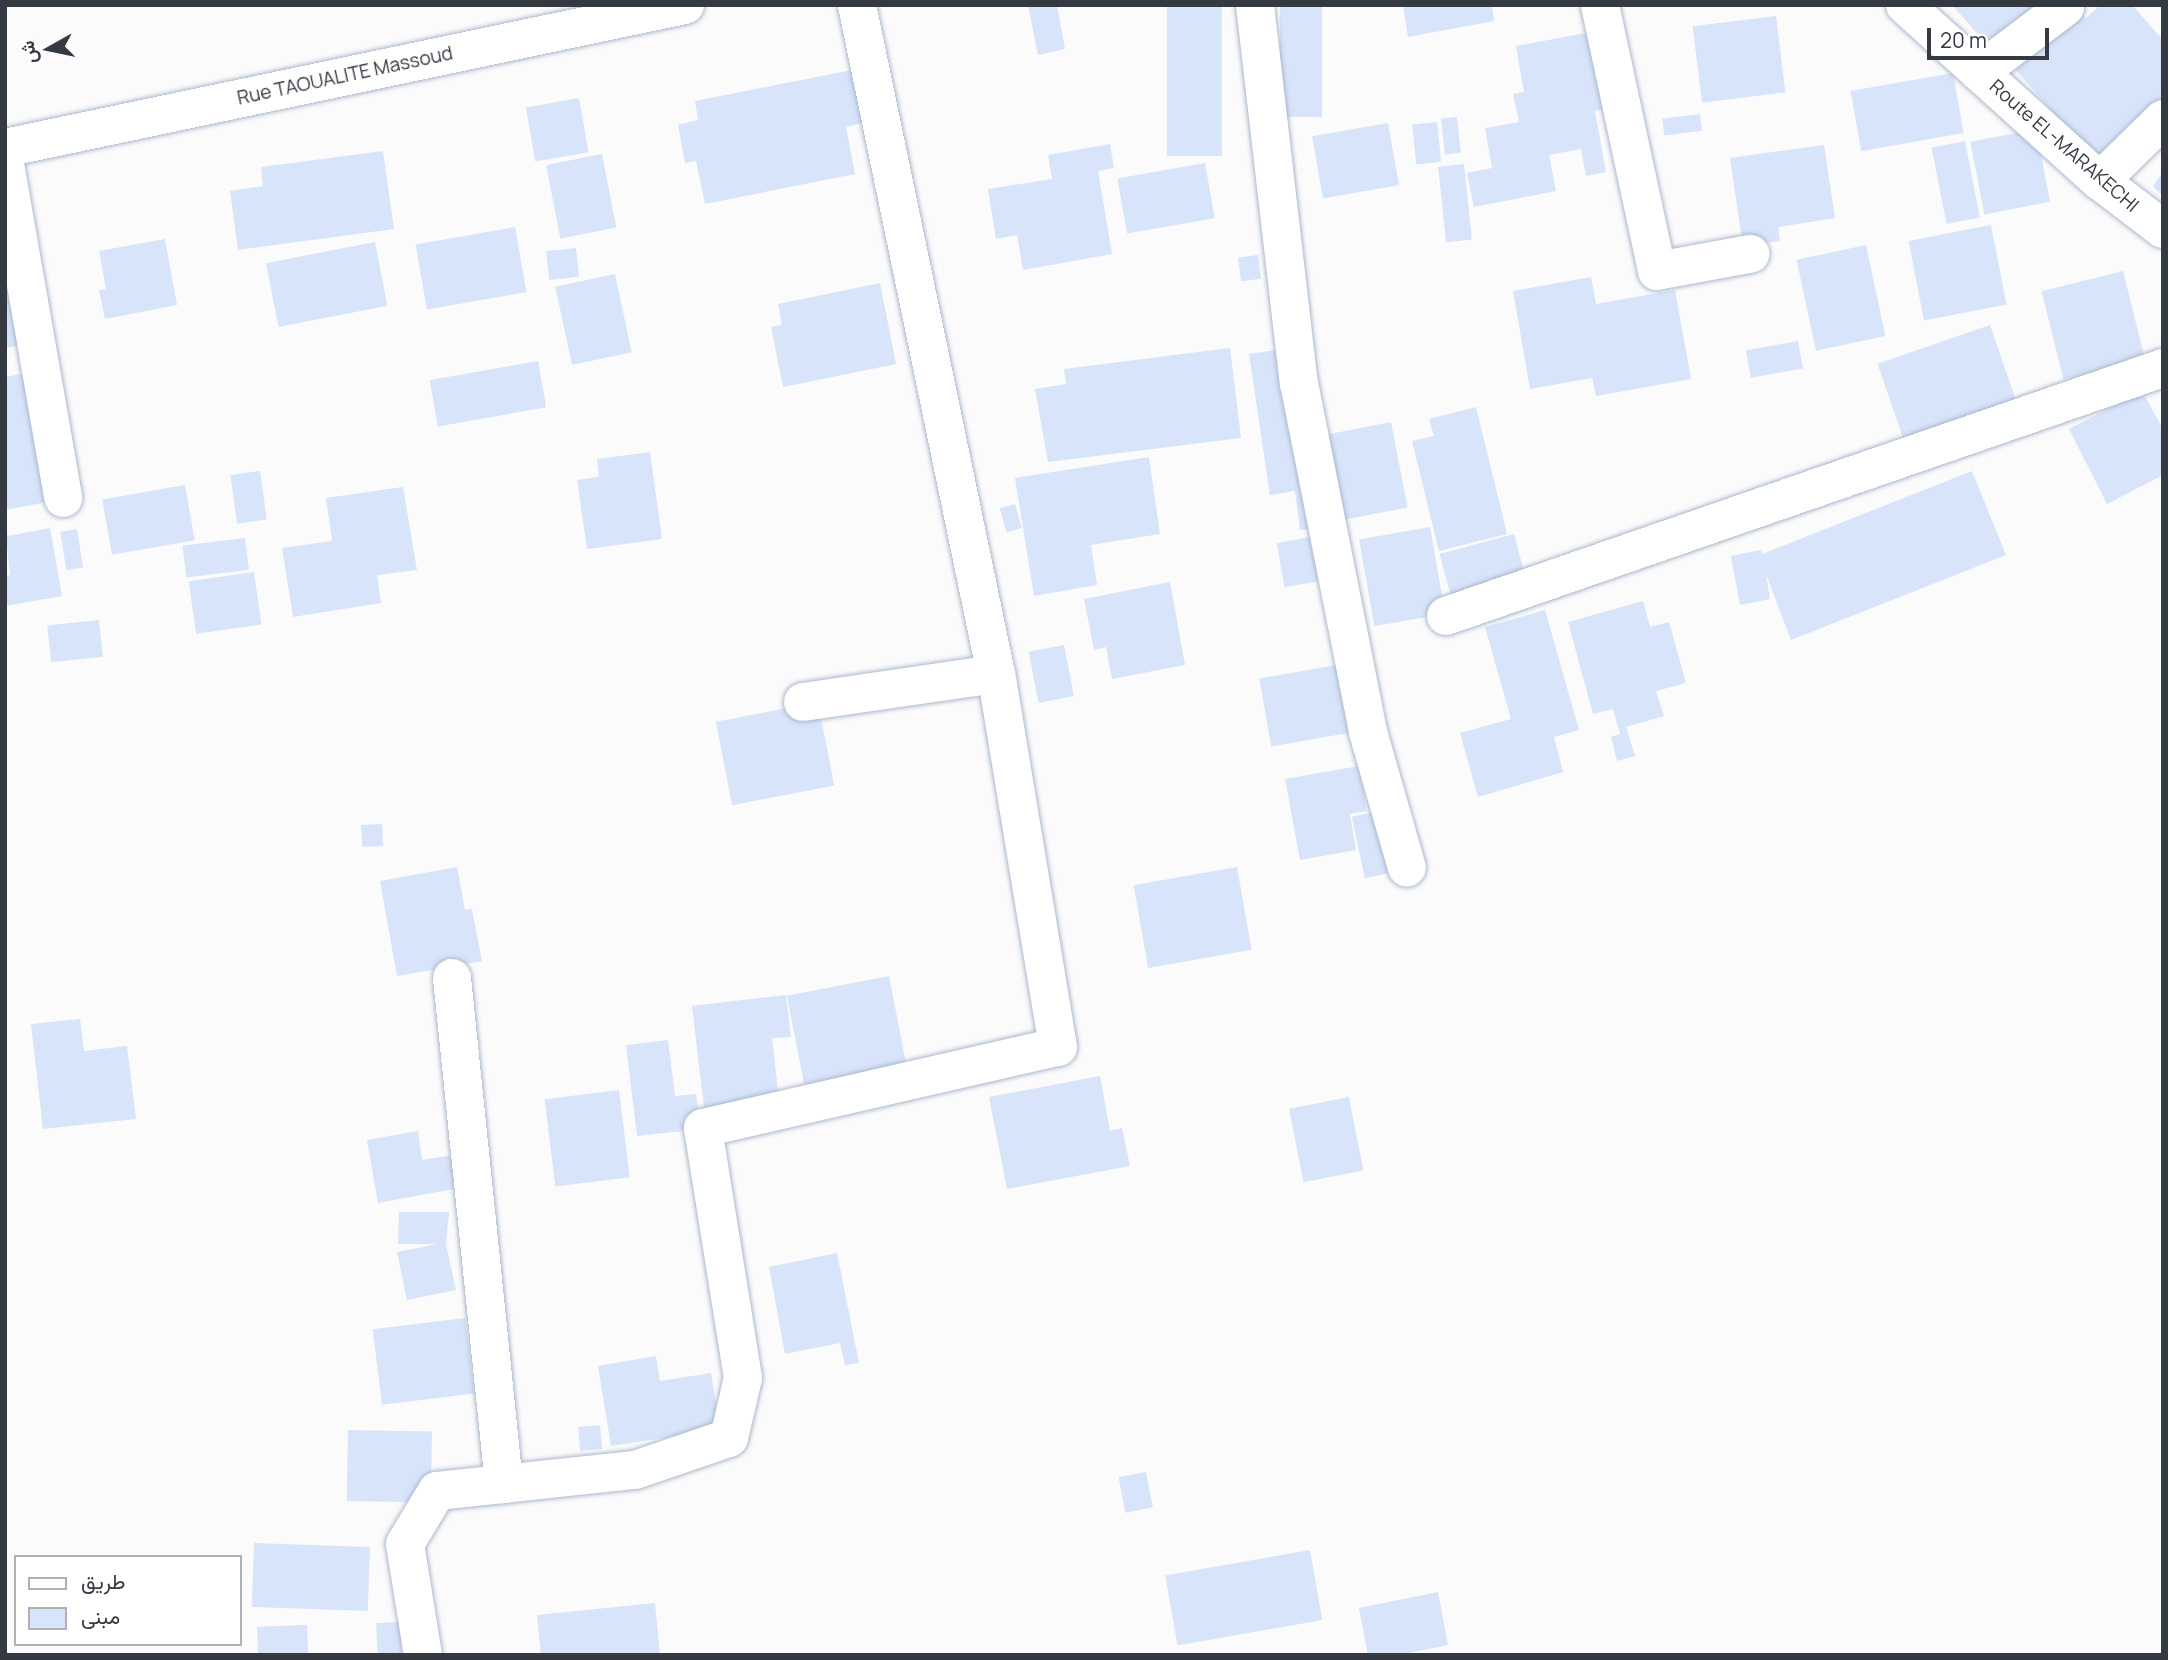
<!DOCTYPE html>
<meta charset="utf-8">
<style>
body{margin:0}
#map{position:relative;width:2168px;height:1660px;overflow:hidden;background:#fbfbfb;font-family:Manrope,Vazirmatn,sans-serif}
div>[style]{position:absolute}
.building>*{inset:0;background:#d7e4fa;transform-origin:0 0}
.roads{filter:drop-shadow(0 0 2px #abb8cd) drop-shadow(0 0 2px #abb8cd)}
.minor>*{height:38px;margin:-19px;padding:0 19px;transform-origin:19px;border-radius:19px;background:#fff}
span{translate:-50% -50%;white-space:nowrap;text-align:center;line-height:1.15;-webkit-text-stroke:7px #fff;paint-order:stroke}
.street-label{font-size:19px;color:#343942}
.frame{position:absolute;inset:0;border:7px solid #343942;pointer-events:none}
.legend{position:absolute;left:14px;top:1555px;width:228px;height:91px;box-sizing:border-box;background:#fff;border:2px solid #aeb0b3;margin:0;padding:9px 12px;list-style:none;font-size:21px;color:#343942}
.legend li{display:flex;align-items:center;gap:14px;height:35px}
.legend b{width:35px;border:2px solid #aeb0b3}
.north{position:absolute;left:14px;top:14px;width:70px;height:70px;-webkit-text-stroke:5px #fff;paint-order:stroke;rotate:261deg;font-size:19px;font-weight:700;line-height:28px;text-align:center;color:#343942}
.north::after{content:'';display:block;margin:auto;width:24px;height:32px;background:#343942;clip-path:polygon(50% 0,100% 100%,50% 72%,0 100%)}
.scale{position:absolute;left:1927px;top:28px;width:122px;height:32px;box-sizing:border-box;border:4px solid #343942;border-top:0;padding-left:9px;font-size:21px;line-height:24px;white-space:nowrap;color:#343942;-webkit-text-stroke:5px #fff;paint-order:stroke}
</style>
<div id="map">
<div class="building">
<div style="clip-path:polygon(1028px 5px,1057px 5px,1065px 49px,1038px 55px)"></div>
<div style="left:1167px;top:5px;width:55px;height:151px"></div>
<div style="left:1280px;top:5px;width:42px;height:112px"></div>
<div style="clip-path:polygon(1403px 5px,1492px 5px,1494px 21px,1408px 37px)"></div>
<div style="clip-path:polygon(1952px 5px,2040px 5px,1991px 49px)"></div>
<div style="clip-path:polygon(2100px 5px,2132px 5px,2163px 40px,2163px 99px,2095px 161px,2016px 70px,2080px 12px,2086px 18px)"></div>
<div style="left:1776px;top:16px;width:77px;height:84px;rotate:83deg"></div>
<div style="clip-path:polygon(1602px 30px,1604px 109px,1595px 111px,1606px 172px,1586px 176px,1581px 149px,1549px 155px,1556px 191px,1474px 207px,1467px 173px,1492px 168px,1485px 128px,1519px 122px,1513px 94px,1524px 92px,1516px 46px)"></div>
<div style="clip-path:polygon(857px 69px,867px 122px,846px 127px,855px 174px,705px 204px,696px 161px,685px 163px,678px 125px,698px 120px,695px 101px)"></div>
<div style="left:1953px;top:73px;width:61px;height:104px;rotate:80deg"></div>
<div style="left:579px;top:98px;width:55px;height:54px;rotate:80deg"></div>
<div style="left:1700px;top:114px;width:17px;height:38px;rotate:83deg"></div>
<div style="left:1457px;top:117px;width:36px;height:16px;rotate:84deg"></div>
<div style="left:1437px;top:122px;width:40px;height:25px;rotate:84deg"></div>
<div style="left:1388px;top:123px;width:63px;height:77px;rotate:80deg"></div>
<div style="left:2036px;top:129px;width:74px;height:67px;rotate:79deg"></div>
<div style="left:1965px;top:141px;width:78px;height:34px;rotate:79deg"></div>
<div style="clip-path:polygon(1110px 144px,1114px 168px,1098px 171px,1112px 254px,1023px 270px,1017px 235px,996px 239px,988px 189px,1052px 179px,1048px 155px)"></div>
<div style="clip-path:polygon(1824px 145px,1835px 218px,1778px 227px,1780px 241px,1743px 246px,1730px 158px)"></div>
<div style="clip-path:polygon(383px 151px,394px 229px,238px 250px,230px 191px,263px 186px,261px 167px)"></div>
<div style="left:602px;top:154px;width:75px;height:57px;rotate:79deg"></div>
<div style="left:1205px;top:163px;width:56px;height:89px;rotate:80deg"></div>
<div style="left:1464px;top:164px;width:76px;height:26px;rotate:84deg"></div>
<div style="clip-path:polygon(2163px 172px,2163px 197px,2153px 186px)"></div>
<div style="left:1991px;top:225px;width:81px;height:84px;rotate:79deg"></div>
<div style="left:515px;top:227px;width:66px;height:101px;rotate:80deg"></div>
<div style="clip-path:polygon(165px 239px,177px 305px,105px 319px,99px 290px,106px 289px,99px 251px)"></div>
<div style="left:375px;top:242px;width:65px;height:111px;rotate:79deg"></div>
<div style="left:1866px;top:245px;width:93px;height:71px;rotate:78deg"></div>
<div style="left:576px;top:248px;width:29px;height:30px;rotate:84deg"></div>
<div style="left:1258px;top:255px;width:24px;height:20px;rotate:83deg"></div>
<div style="clip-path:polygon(5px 259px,23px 345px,5px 348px)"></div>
<div style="left:2123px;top:271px;width:91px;height:84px;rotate:76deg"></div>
<div style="left:615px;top:274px;width:80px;height:61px;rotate:78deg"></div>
<div style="clip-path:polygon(1591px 277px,1596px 304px,1675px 290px,1691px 379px,1596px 396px,1592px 378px,1530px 389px,1513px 291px)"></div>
<div style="clip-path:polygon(880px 283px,896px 364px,783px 387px,771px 327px,782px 325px,778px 304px)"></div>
<div style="left:1990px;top:325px;width:86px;height:119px;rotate:71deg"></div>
<div style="left:1798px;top:341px;width:28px;height:53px;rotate:80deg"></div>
<div style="clip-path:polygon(1230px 348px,1241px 438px,1048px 462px,1035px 389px,1066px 384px,1064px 369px)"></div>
<div style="clip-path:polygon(1285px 349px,1310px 529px,1300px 530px,1295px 491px,1270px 495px,1249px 354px)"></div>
<div style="left:538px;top:361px;width:47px;height:110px;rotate:80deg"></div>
<div style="clip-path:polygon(27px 373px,58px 500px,5px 510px,5px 377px)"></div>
<div style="clip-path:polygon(2142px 391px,2163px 429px,2163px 475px,2107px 504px,2069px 429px)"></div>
<div style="clip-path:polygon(1476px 407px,1507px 534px,1439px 551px,1412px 441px,1434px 436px,1429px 419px)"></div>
<div style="left:1391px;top:422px;width:87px;height:65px;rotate:79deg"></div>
<div style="clip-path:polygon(650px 452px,662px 539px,587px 549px,577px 480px,599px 477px,597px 459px)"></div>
<div style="clip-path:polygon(1149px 457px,1160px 534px,1091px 545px,1097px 585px,1034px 596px,1015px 478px)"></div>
<div style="left:260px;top:471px;width:49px;height:30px;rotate:82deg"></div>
<div style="clip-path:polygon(1972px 471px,2006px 555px,1791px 640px,1766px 574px,1770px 599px,1740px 605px,1731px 556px,1761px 550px,1762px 554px)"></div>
<div style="left:185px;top:485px;width:56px;height:84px;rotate:80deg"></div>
<div style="clip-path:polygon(403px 487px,417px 570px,377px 575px,381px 603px,293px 617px,282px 548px,332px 541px,326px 498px)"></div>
<div style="left:1015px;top:504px;width:25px;height:16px;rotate:74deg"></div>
<div style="left:1430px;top:527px;width:88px;height:72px;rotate:80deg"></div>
<div style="clip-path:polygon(5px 528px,8px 536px,50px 528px,62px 596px,5px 606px,5px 576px,10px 575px)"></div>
<div style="left:77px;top:529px;width:39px;height:17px;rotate:81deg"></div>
<div style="left:1514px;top:534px;width:54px;height:77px;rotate:75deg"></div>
<div style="left:1322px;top:535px;width:45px;height:46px;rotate:80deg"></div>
<div style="left:245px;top:538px;width:32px;height:63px;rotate:83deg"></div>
<div style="left:254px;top:572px;width:53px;height:66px;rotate:82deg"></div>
<div style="clip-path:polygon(1170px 582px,1185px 665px,1112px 679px,1106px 647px,1094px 650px,1084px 599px)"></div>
<div style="clip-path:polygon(1643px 601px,1650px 627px,1669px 622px,1686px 683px,1656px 691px,1664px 716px,1626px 727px,1635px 756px,1617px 761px,1611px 737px,1620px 734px,1613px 709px,1593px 714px,1568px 622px)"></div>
<div style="clip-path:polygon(1545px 610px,1579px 730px,1554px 737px,1563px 772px,1478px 797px,1460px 733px,1511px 719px,1485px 627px)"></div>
<div style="left:99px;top:620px;width:37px;height:52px;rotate:84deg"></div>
<div style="left:1064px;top:645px;width:52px;height:36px;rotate:79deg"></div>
<div style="left:1342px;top:664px;width:69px;height:84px;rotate:80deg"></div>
<div style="left:818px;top:702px;width:85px;height:104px;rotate:79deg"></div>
<div style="clip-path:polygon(1359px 766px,1367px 811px,1350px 814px,1356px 850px,1300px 860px,1285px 779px)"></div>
<div style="left:1383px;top:810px;width:63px;height:32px;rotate:78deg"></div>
<div style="left:382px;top:824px;width:22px;height:21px;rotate:87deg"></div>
<div style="clip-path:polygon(457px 867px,465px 910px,472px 909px,482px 961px,397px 976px,380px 881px)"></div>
<div style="left:1237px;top:867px;width:84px;height:105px;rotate:80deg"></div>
<div style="left:889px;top:976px;width:96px;height:104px;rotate:79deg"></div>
<div style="clip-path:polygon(786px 995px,791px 1037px,772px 1038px,779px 1100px,704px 1108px,692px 1006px)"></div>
<div style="clip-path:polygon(80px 1019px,84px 1051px,127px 1046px,136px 1119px,43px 1129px,31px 1024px)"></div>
<div style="clip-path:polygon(668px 1040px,675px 1096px,696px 1094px,701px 1129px,637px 1136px,626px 1045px)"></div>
<div style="clip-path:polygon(1100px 1076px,1110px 1131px,1122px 1128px,1130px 1166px,1007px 1189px,989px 1097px)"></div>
<div style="left:619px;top:1090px;width:88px;height:75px;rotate:83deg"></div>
<div style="left:1349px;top:1097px;width:75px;height:61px;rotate:79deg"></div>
<div style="clip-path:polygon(418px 1131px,422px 1160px,453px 1155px,459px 1188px,378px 1203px,367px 1140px)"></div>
<div style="clip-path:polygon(399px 1212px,449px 1212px,446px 1244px,456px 1290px,407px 1300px,397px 1252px,437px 1244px,398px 1244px)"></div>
<div style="clip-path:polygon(837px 1253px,859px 1363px,845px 1365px,840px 1343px,785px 1354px,769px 1267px)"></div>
<div style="left:465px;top:1318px;width:76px;height:93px;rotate:83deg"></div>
<div style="clip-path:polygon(656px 1356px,660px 1381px,711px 1373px,720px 1429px,611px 1446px,598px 1366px)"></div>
<div style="left:600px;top:1425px;width:24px;height:22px;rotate:85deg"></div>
<div style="left:348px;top:1430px;width:84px;height:71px;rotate:1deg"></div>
<div style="left:1146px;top:1472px;width:36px;height:28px;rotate:79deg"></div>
<div style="left:254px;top:1543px;width:116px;height:64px;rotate:2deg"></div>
<div style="left:1310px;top:1550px;width:71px;height:147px;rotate:80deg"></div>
<div style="clip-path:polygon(1438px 1592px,1448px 1645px,1399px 1655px,1368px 1655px,1359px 1608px)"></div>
<div style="clip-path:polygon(655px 1603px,660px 1655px,541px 1655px,537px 1615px)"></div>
<div style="left:400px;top:1622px;width:33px;height:24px;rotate:87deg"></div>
<div style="left:307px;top:1625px;width:30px;height:50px;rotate:88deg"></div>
</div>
<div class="roads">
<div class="minor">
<div style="left:1255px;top:5px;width:381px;rotate:83.4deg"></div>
<div style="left:1299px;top:383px;width:356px;rotate:78.8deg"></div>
<div style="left:1368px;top:732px;width:141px;rotate:74deg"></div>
<div style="left:1600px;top:5px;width:272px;rotate:77.9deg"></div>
<div style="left:1657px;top:271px;width:95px;rotate:-10.4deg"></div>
<div style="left:1905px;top:5px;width:263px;rotate:42.1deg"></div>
<div style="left:2100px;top:181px;width:79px;rotate:37.3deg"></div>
<div style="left:1979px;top:72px;width:108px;rotate:-37.1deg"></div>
<div style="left:5px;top:148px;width:695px;rotate:-11.88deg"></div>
<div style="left:5px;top:164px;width:339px;rotate:80.1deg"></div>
<div style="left:2100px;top:181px;width:88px;rotate:-44.5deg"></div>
<div style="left:1446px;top:616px;width:759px;rotate:-19.08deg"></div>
<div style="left:803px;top:702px;width:195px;rotate:-8.3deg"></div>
<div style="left:452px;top:978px;width:509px;rotate:84.13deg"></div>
<div style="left:423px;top:1655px;width:112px;rotate:-99.2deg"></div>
<div style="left:405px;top:1544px;width:62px;rotate:-58.9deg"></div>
<div style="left:437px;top:1491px;width:199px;rotate:-6.1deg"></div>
<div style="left:635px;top:1470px;width:99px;rotate:-18.8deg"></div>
<div style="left:729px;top:1438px;width:62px;rotate:-76.9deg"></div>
<div style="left:743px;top:1378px;width:253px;rotate:-99.1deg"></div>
<div style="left:703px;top:1128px;width:364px;rotate:-12.9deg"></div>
<div style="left:1058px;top:1047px;width:378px;rotate:-99.4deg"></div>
<div style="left:996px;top:674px;width:683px;rotate:-101.74deg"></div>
</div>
</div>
<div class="street-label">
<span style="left:345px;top:76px;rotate:-12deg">Rue TAOUALITE Massoud</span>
<span style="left:2064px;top:146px;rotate:41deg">Route EL-MARAKECHI</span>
</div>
<div class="frame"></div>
<ul class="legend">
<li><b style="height:9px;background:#fff"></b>طريق</li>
<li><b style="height:19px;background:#d7e4fa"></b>مبنى</li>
</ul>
<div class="north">ش</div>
<div class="scale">20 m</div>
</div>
